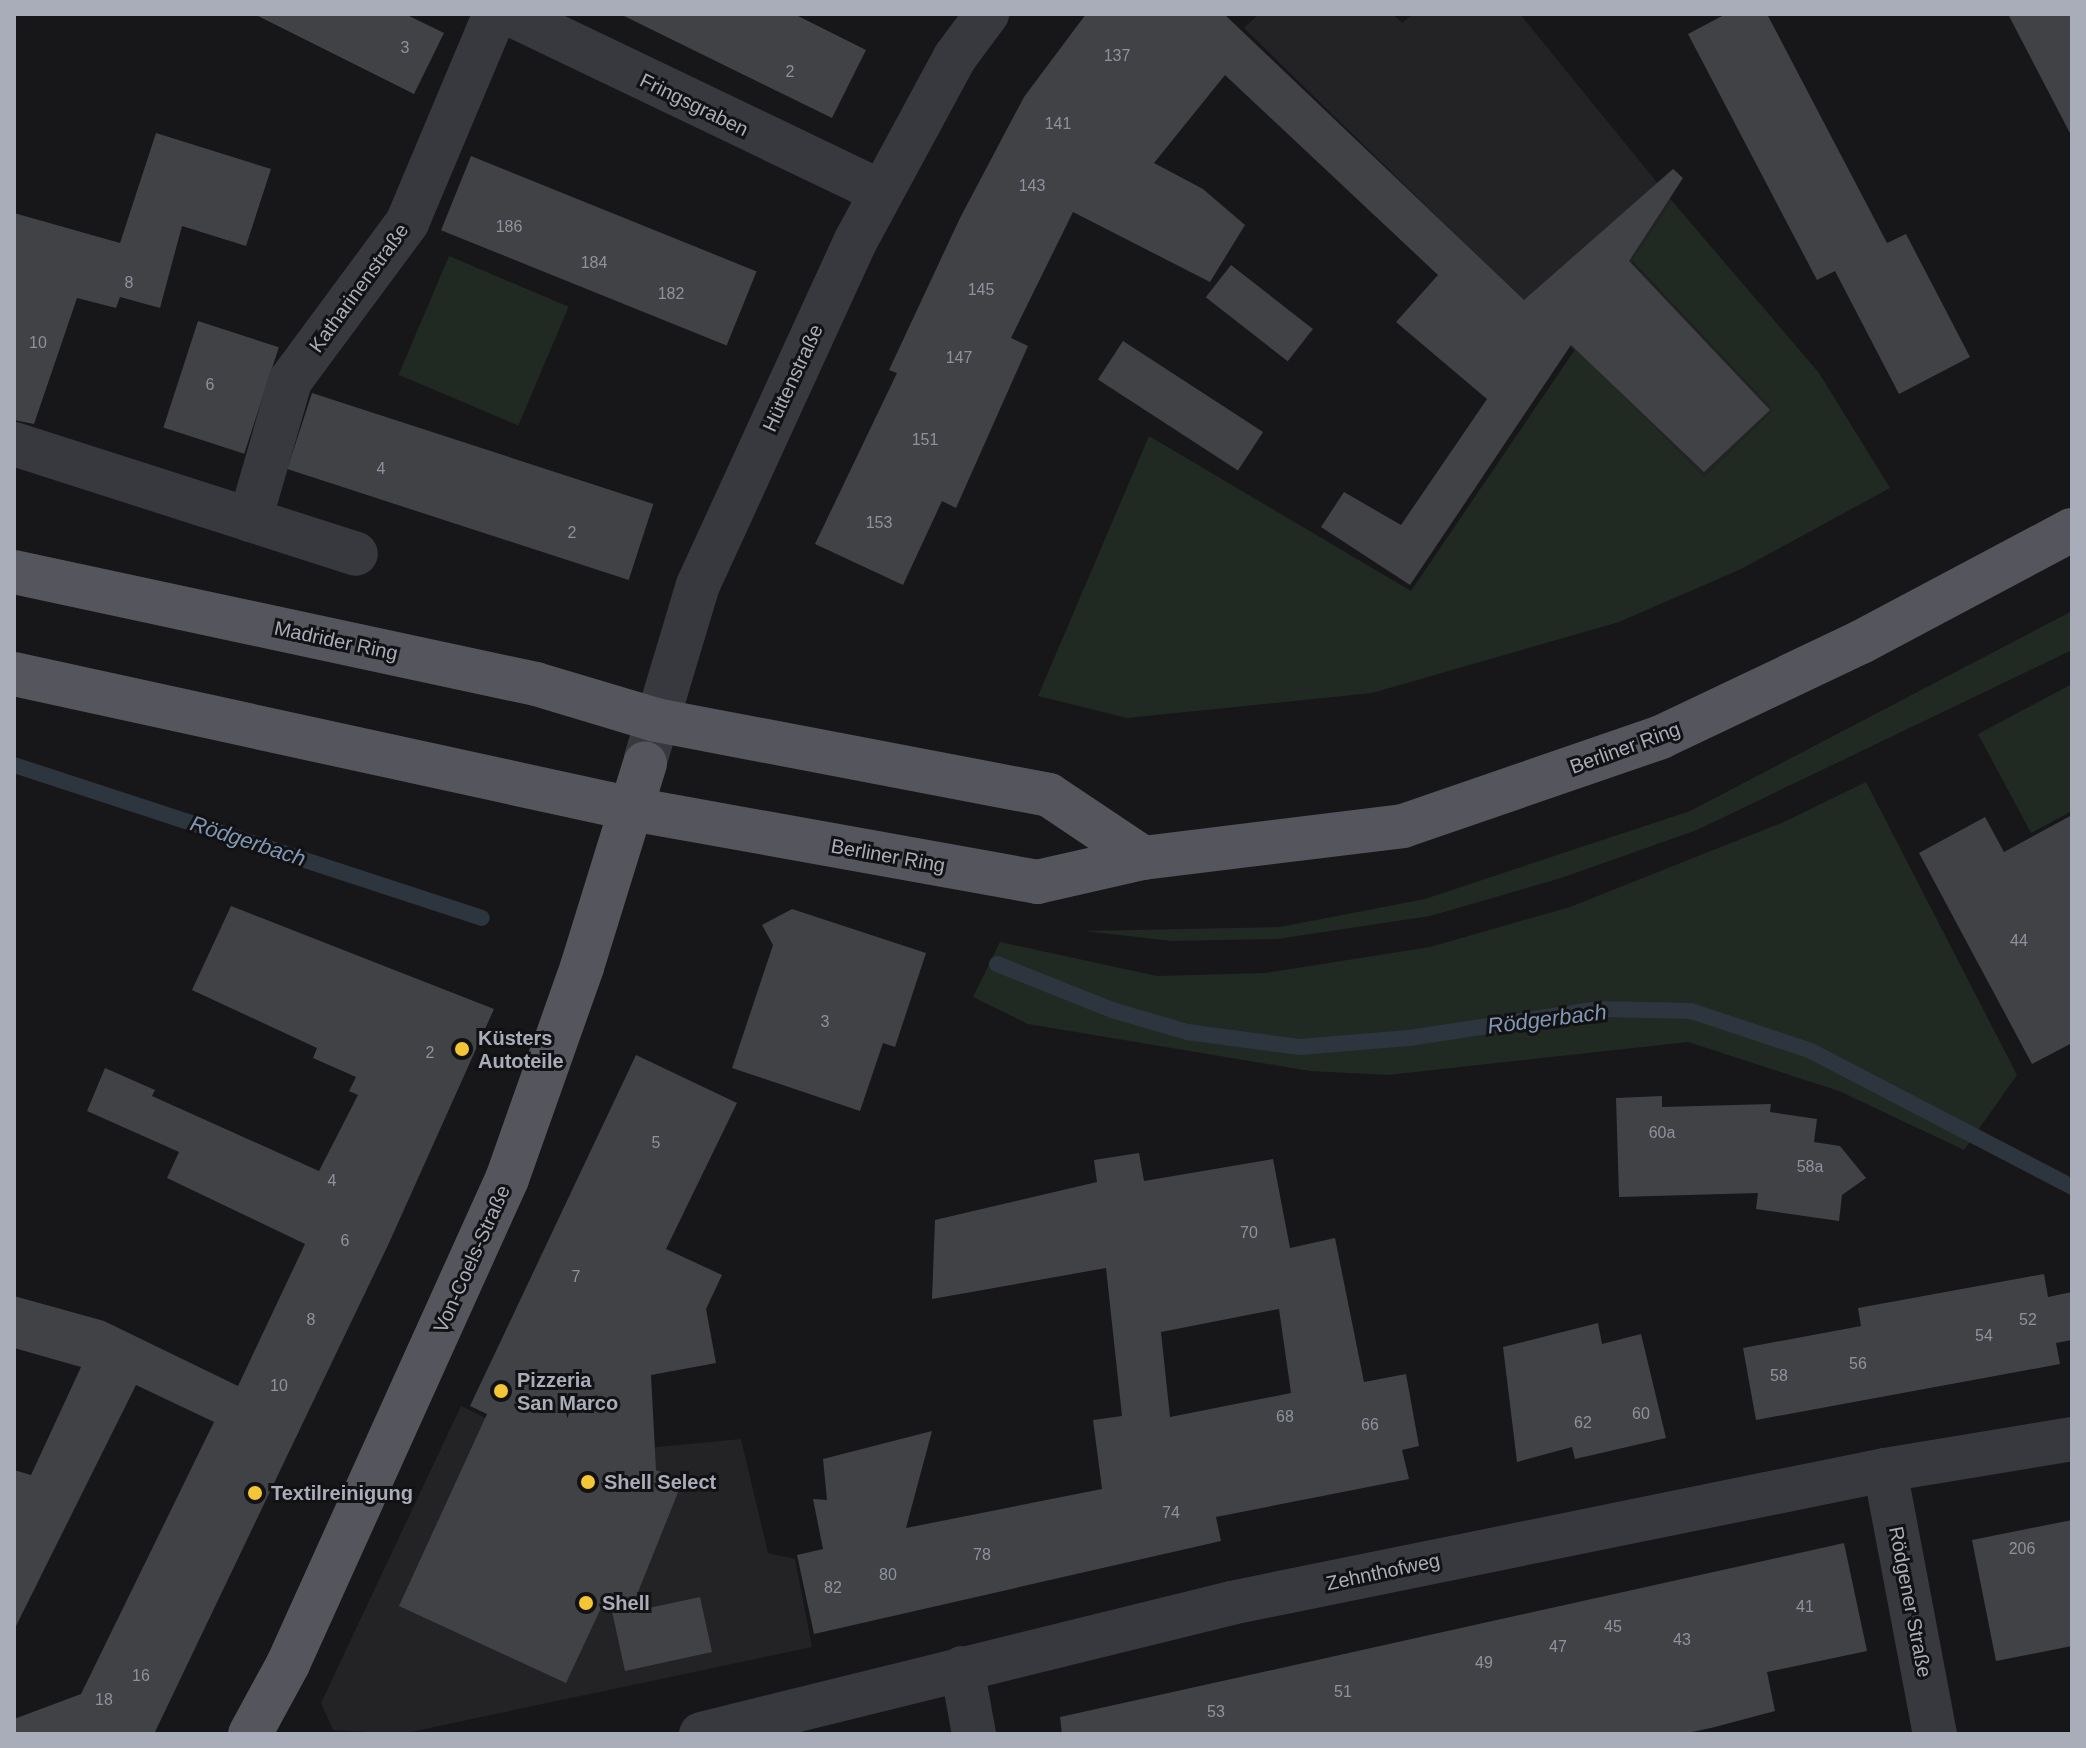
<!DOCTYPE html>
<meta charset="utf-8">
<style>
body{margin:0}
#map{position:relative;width:2086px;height:1748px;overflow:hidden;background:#171719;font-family:Arial,sans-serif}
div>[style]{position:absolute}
.built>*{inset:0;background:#232326}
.green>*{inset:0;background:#212923;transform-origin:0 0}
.stream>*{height:16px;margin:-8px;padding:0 8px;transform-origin:8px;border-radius:8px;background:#2d353e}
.building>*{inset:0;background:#414246;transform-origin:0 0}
.minor>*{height:44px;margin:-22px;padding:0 22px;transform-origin:22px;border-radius:22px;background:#38393e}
.major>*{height:44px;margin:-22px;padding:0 22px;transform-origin:22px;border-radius:22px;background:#54555d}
.dots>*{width:22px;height:22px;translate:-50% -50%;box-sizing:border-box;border:4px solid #121214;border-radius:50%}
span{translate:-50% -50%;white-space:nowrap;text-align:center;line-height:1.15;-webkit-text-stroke:6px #121214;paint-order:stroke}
.number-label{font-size:16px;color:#8f929c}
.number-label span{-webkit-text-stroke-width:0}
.street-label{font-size:20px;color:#a9adb9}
.poi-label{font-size:20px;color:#a9adb9;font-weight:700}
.left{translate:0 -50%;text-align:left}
.water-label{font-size:22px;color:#8097b4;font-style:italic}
.frame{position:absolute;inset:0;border:16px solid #a9adb9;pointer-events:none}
</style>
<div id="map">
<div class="built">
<div style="clip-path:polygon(1259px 14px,1393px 14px,1402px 23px,1413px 14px,1520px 14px,1672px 201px,1632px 262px,1773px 410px,1704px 477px,1244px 28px)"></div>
<div style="clip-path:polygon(461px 1406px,562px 1456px,741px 1439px,768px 1553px,795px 1559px,812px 1647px,401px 1734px,333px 1730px,321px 1703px)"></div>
</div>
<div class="green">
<div style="clip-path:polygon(1672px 201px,1819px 373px,1890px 488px,1741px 569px,1619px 622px,1372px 693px,1127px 718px,1038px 696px,1149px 436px,1411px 591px,1576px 348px,1704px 477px,1773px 410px,1632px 261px)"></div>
<div style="left:449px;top:256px;width:130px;height:129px;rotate:23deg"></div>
<div style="clip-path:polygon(2072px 611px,2072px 650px,1697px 830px,1561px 878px,1430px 916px,1277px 939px,1171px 941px,1085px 931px,1280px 927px,1425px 899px,1690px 811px)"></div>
<div style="clip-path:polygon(2072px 684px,2072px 811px,2031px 833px,1978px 734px)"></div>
<div style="clip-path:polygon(1866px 782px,2017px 1075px,1964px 1150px,1839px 1091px,1688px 1042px,1388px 1075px,1310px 1071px,1028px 1024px,973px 997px,1000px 942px,1157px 976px,1266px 973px,1430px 947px,1570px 907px,1784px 822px)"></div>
</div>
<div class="stream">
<div style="left:14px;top:765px;width:492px;rotate:18.1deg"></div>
<div style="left:997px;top:964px;width:124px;rotate:21.8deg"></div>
<div style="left:1112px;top:1010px;width:78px;rotate:16.3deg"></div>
<div style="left:1187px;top:1032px;width:113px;rotate:7.6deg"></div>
<div style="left:1299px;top:1047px;width:110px;rotate:-4.7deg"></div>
<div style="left:1409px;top:1038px;width:192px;rotate:-8.7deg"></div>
<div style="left:1599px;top:1009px;width:92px;rotate:1.2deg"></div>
<div style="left:1691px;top:1011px;width:126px;rotate:18.4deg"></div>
<div style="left:1811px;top:1051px;width:294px;rotate:27.5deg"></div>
</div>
<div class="building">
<div style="clip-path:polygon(254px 14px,405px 14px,444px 33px,414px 94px)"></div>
<div style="clip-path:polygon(620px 14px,794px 14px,866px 50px,832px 118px)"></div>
<div style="clip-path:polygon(1086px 14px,1224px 14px,1524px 300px,1673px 169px,1683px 178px,1629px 261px,1770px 410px,1704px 472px,1571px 345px,1410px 585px,1321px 527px,1344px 492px,1401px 525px,1487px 399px,1396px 322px,1438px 275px,1225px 75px,1154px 163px,1203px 189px,1245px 225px,1210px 282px,1073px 212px,1011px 338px,1028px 346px,956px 508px,942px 501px,903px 585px,815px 544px,897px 373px,889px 370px,960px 218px,1024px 97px)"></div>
<div style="clip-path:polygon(1726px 14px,1767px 14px,1887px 243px,1906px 234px,1970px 357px,1899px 394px,1835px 271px,1817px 280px,1688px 34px)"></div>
<div style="clip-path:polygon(2008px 14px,2072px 14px,2072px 137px)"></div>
<div style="clip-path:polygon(156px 133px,271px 169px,246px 246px,182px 226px,160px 308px,120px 297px,116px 308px,77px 298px,34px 424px,14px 420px,14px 213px,120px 243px)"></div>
<div style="left:471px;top:156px;width:308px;height:80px;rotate:22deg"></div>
<div style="left:1231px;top:265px;width:104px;height:41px;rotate:38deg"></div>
<div style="left:198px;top:321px;width:85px;height:112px;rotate:18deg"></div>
<div style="left:1123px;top:341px;width:167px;height:46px;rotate:33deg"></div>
<div style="left:312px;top:393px;width:359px;height:80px;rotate:18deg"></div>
<div style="clip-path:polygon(2072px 815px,2072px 1043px,2032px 1064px,1919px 853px,1985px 817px,2004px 852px)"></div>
<div style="clip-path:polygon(231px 906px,494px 1009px,389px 1243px,154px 1734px,14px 1734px,14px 1719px,81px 1694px,214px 1422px,136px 1385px,14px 1630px,14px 1470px,31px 1475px,81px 1367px,14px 1348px,14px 1296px,104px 1321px,238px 1386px,305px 1244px,167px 1178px,179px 1152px,87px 1111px,105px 1068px,155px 1090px,152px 1096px,319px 1171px,358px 1095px,349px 1091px,356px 1077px,313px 1058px,317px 1048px,192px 990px)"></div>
<div style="clip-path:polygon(792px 909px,926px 953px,895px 1047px,883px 1043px,860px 1111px,732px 1068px,773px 945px,762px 925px)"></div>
<div style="clip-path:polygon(636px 1055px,737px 1103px,666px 1249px,722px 1275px,706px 1309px,716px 1363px,651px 1375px,656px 1470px,683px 1480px,630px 1612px,700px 1597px,712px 1652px,625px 1671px,608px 1593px,566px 1683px,399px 1606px,487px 1414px,470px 1406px)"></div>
<div style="clip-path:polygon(1662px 1096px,1662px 1107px,1771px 1104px,1770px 1112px,1817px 1119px,1814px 1142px,1840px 1146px,1866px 1178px,1842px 1195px,1839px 1221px,1756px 1209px,1758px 1193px,1619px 1197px,1616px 1098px)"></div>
<div style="clip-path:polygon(evenodd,1139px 1153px,1144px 1181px,1273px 1159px,1290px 1248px,1335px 1238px,1364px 1382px,1406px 1374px,1419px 1446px,1402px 1450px,1409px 1479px,1216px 1517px,1221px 1541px,814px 1634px,797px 1555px,823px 1549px,813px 1499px,827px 1500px,823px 1459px,932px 1431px,906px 1528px,1102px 1489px,1093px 1420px,1122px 1416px,1106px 1268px,932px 1299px,935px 1220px,1097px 1182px,1094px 1160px,1139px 1153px,1279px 1309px,1291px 1393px,1170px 1417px,1161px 1332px,1279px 1309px)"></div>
<div style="clip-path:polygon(2044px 1274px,2048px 1297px,2072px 1292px,2072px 1340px,2056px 1343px,2060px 1364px,1756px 1420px,1743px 1348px,1861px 1326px,1858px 1308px)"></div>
<div style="clip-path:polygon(1598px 1323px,1602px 1344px,1641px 1334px,1666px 1438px,1575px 1459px,1572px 1447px,1517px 1462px,1503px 1347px)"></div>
<div style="clip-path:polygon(2072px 1520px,2072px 1646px,1996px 1661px,1972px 1540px)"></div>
<div style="clip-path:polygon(1844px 1543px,1867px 1651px,1767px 1672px,1775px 1711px,1711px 1728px,1682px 1734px,1062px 1734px,1060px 1717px)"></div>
</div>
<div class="minor">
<div style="left:510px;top:14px;width:411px;rotate:25.6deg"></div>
<div style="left:14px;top:444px;width:359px;rotate:17.8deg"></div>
<div style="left:250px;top:520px;width:145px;rotate:-73.9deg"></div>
<div style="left:290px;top:381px;width:197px;rotate:-53.5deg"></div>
<div style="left:407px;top:223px;width:227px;rotate:-67.2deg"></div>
<div style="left:646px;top:758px;width:181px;rotate:-73.3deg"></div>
<div style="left:698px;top:585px;width:377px;rotate:-65.4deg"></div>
<div style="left:855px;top:242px;width:210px;rotate:-61.6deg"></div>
<div style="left:955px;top:57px;width:54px;rotate:-53.3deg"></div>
<div style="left:1885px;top:1470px;width:269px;rotate:79.3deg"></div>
<div style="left:962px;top:1668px;width:67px;rotate:79.7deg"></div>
<div style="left:701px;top:1734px;width:546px;rotate:-13.88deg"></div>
<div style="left:1231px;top:1603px;width:667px;rotate:-11.5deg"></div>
<div style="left:1885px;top:1470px;width:190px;rotate:-9.4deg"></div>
</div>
<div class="major">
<div style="left:14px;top:572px;width:534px;rotate:12.11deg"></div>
<div style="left:536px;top:684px;width:125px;rotate:16.7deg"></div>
<div style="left:656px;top:720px;width:400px;rotate:10.8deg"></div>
<div style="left:1049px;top:795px;width:113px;rotate:33.8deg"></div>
<div style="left:14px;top:674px;width:633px;rotate:12.32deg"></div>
<div style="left:632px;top:809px;width:412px;rotate:10.2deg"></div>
<div style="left:1037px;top:882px;width:109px;rotate:-12.8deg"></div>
<div style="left:1143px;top:858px;width:262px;rotate:-7deg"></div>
<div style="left:1403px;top:826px;width:273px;rotate:-19deg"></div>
<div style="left:1661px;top:737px;width:221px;rotate:-25.4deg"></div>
<div style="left:1861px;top:642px;width:239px;rotate:-28deg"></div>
<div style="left:250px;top:1734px;width:80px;rotate:-61.5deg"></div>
<div style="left:288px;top:1664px;width:532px;rotate:-65.7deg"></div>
<div style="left:507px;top:1179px;width:225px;rotate:-70.5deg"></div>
<div style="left:582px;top:967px;width:213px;rotate:-72.8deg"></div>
</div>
<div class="dots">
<div style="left:462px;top:1049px;background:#f4c635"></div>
<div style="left:501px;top:1391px;background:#f4c635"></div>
<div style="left:588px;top:1482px;background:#f4c635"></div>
<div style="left:255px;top:1493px;background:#f4c635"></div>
<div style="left:586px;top:1603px;background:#f4c635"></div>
</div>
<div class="number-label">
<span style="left:405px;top:48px">3</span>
<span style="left:1117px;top:56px">137</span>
<span style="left:790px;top:72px">2</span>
<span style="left:1058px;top:124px">141</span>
<span style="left:1032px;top:186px">143</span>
<span style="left:509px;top:227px">186</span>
<span style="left:594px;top:263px">184</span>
<span style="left:129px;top:283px">8</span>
<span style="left:981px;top:290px">145</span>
<span style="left:671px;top:294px">182</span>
<span style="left:38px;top:343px">10</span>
<span style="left:959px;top:358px">147</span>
<span style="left:210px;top:385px">6</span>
<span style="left:925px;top:440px">151</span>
<span style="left:381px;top:469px">4</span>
<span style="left:879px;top:523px">153</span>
<span style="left:572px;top:533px">2</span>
<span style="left:2019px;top:941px">44</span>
<span style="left:825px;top:1022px">3</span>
<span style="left:430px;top:1053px">2</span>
<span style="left:1662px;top:1133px">60a</span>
<span style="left:656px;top:1143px">5</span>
<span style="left:1810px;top:1167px">58a</span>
<span style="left:332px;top:1181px">4</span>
<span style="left:1249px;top:1233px">70</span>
<span style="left:345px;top:1241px">6</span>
<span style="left:576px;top:1277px">7</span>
<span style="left:311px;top:1320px">8</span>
<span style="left:2028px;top:1320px">52</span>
<span style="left:1984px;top:1336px">54</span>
<span style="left:1858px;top:1364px">56</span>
<span style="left:1779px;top:1376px">58</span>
<span style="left:279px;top:1386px">10</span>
<span style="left:1641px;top:1414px">60</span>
<span style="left:1285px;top:1417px">68</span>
<span style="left:1583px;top:1423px">62</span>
<span style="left:1370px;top:1425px">66</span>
<span style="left:1171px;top:1513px">74</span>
<span style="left:2022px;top:1549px">206</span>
<span style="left:982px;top:1555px">78</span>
<span style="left:888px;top:1575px">80</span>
<span style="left:833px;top:1588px">82</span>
<span style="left:1805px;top:1607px">41</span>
<span style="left:1613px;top:1627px">45</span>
<span style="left:1682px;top:1640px">43</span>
<span style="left:1558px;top:1647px">47</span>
<span style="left:1484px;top:1663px">49</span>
<span style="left:141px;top:1676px">16</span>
<span style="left:1343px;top:1692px">51</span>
<span style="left:104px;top:1700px">18</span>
<span style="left:1216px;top:1712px">53</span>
</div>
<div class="street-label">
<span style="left:694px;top:105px;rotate:26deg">Fringsgraben</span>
<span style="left:359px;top:288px;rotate:-54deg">Katharinenstraße</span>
<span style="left:793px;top:378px;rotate:-65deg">Hüttenstraße</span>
<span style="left:336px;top:641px;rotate:12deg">Madrider Ring</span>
<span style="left:1625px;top:748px;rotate:-20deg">Berliner Ring</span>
<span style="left:888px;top:856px;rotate:10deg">Berliner Ring</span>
<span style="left:472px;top:1259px;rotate:-66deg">Von-Coels-Straße</span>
<span style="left:1383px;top:1572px;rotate:-12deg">Zehnthofweg</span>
<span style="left:1910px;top:1602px;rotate:79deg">Rödgener Straße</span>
</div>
<div class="poi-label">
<span class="left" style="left:478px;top:1050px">Küsters<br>Autoteile</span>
<span class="left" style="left:517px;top:1392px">Pizzeria<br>San Marco</span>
<span class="left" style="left:604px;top:1482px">Shell Select</span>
<span class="left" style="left:271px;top:1493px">Textilreinigung</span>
<span class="left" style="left:602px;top:1603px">Shell</span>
</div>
<div class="water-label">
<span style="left:248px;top:841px;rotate:18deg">Rödgerbach</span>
<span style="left:1547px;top:1019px;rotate:-7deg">Rödgerbach</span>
</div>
<div class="frame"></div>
</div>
